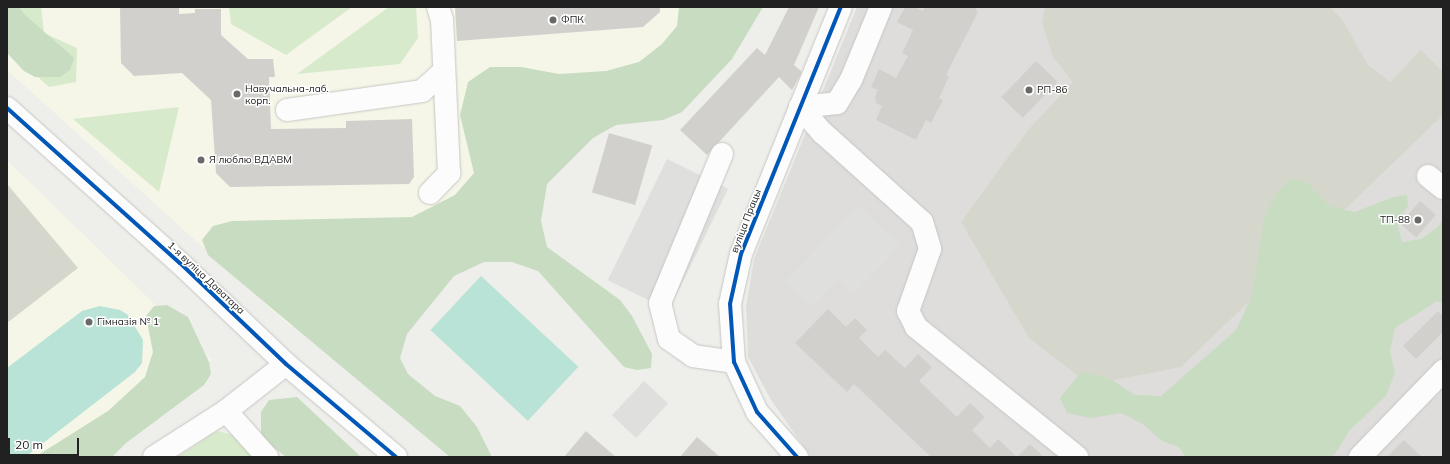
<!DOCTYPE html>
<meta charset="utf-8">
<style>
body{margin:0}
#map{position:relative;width:1450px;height:464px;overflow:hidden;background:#eeeeea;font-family:Mulish,sans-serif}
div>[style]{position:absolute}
.residential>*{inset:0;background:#dedddb}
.education>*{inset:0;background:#f5f6e7}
.construction>*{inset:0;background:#d6d7cc}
.grass>*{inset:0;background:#d7eacb}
.forest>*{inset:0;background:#c7dcc1}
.pitch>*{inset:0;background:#b8e3d6;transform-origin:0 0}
.parking>*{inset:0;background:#dfdfdd;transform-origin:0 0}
.building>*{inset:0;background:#d1d0cd;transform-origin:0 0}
.roads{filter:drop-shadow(0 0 1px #c6c6c4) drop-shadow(0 0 1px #c6c6c4)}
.minor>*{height:22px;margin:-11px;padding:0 11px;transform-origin:11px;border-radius:11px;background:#fcfcfc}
.cycleway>*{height:4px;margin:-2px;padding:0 2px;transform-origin:2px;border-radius:2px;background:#0057b8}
.dots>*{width:11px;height:11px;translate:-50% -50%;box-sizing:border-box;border:2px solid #fff;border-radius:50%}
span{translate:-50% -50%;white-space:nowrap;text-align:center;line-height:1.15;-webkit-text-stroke:3px #fff;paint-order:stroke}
.poi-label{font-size:10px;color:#212121}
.left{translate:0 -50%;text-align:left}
.right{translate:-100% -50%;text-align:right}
.street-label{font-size:10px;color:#212121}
.frame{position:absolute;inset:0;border:8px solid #212121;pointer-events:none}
.scale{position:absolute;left:8px;top:438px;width:71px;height:18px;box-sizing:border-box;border:2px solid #212121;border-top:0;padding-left:5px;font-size:12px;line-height:14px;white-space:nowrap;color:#212121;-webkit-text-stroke:3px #fff;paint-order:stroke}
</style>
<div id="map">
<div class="residential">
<div style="clip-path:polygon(857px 7px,1443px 7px,1443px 457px,811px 457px,771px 400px,748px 357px,746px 306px,754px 259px)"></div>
</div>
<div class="education">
<div style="clip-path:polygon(7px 7px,690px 7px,692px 33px,503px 207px,291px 327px,7px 70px)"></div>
<div style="clip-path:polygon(7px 160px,212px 360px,82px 457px,7px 457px)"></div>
</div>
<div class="construction">
<div style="clip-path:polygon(1045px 7px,1330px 7px,1343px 21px,1368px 65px,1390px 82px,1421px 50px,1443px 72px,1443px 115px,1181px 367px,1090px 385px,1029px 338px,961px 222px,1028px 130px,1073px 82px,1053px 57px,1042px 23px)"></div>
<div style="clip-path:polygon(7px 184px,78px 268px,7px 323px)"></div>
</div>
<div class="grass">
<div style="clip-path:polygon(7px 7px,41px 7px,44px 33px,77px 48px,76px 82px,49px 87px,7px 49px)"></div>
<div style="clip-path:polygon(229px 7px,352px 7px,286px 55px,231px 24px)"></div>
<div style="clip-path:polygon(389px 7px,416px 7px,418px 38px,400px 64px,297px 74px)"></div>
<div style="clip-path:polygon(179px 107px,159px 192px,73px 119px)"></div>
<div style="clip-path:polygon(217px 431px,240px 437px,253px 457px,178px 457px)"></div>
</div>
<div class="forest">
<div style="clip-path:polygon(7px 7px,19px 7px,25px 15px,74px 58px,70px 70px,60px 77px,35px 77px,24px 71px,7px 53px)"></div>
<div style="clip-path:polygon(679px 7px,763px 7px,732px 59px,682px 112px,663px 120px,616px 125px,593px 138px,547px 184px,541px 221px,547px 247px,620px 300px,632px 316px,652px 354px,651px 368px,637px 370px,624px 367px,538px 271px,512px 262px,484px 262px,454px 276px,407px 334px,400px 358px,408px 374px,435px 396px,460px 406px,477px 427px,492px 457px,450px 457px,208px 255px,202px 240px,213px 226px,232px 221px,412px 217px,455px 195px,474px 173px,460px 115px,468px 82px,490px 67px,521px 67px,559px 74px,606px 71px,639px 62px,662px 44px,677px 26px)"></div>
<div style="clip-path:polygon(1291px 178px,1307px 183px,1329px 206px,1355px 212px,1393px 197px,1407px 195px,1408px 206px,1397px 222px,1402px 242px,1421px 239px,1438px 227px,1443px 218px,1443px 303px,1437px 301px,1395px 328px,1390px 351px,1395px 373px,1386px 396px,1350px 430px,1333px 457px,1186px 457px,1179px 447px,1162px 441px,1144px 425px,1122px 413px,1090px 418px,1067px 413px,1060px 398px,1081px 372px,1109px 378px,1135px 395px,1161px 396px,1236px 330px,1252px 296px,1264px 218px,1275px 195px)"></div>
<div style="clip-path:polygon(167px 305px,188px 317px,209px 362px,211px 374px,204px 385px,126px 443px,112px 457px,35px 457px,108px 411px,145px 377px,153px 352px,146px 316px,154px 306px)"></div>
<div style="clip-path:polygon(297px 397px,361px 457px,286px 457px,261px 437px,261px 412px,269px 400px)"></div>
</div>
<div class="pitch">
<div style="left:481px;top:276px;width:133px;height:74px;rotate:43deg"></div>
<div style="clip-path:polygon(100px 306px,120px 310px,128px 315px,143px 340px,142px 363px,135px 372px,29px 454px,7px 456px,7px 368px,82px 311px)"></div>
</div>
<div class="parking">
<div style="left:667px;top:159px;width:68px;height:135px;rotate:26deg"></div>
<div style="clip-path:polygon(859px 206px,900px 246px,854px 294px,838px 279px,812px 306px,786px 281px)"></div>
<div style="left:644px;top:381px;width:33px;height:47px;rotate:43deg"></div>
</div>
<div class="building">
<div style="clip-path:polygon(120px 7px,179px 7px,179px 14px,195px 13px,195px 9px,221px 9px,221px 35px,248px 59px,273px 59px,275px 77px,269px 77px,271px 129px,346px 128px,346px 121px,412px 119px,414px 177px,409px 184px,230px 187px,216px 173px,211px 100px,182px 73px,134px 76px,121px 63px)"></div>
<div style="clip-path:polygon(455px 7px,660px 7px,660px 12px,643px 27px,457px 41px)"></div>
<div style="clip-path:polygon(789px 7px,819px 7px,794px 65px,802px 72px,792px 90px,779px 77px,707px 155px,680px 130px,757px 48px,765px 55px)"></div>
<div style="clip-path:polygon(905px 7px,914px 7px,923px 11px,925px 7px,974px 7px,978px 12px,946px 75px,949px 77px,939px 98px,943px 100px,931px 123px,926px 120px,916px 140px,876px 120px,882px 106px,876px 103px,875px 97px,878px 90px,871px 87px,879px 69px,896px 78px,908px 56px,902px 53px,913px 30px,897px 22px)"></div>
<div style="left:1036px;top:61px;width:30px;height:50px;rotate:44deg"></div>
<div style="left:609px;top:133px;width:45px;height:62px;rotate:16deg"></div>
<div style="left:1420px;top:201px;width:21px;height:30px;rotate:41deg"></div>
<div style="clip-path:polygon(828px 309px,846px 327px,855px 318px,867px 330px,859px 338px,878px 357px,885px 350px,905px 368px,918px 354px,932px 367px,919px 381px,957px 417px,970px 403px,985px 417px,972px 430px,990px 448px,998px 439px,1017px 457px,1030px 444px,1044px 457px,931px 457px,854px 384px,847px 392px,795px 343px)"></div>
<div style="clip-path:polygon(1438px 311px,1443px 316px,1443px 332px,1416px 359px,1403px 346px)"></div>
<div style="clip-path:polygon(586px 431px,596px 440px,616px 457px,564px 457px)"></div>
<div style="clip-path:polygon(697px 437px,720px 457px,680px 457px)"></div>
<div style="clip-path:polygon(1404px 440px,1422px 457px,1387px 457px)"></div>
</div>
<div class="roads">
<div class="minor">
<div style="left:800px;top:107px;width:35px;rotate:49deg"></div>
<div style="left:823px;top:133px;width:133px;rotate:42deg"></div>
<div style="left:922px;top:222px;width:28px;rotate:73deg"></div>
<div style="left:930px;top:249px;width:66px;rotate:109.5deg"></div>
<div style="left:908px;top:311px;width:18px;rotate:63deg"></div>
<div style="left:916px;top:327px;width:207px;rotate:38.9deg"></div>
<div style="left:800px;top:107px;width:37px;rotate:-6deg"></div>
<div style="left:837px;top:103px;width:27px;rotate:-59deg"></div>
<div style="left:851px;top:80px;width:79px;rotate:-67.7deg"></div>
<div style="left:7px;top:108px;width:232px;rotate:41.9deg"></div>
<div style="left:180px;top:263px;width:146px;rotate:43.6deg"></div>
<div style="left:286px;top:364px;width:144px;rotate:40.2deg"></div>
<div style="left:287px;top:110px;width:136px;rotate:-8deg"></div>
<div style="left:422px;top:91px;width:28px;rotate:-42deg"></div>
<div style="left:722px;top:154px;width:161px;rotate:112.6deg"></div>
<div style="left:660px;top:303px;width:37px;rotate:76deg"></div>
<div style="left:669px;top:339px;width:29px;rotate:35deg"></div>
<div style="left:693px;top:356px;width:41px;rotate:8.3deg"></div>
<div style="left:1428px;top:176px;width:19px;rotate:39deg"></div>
<div style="left:430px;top:193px;width:28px;rotate:-46deg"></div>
<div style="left:449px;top:173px;width:153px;rotate:-92.6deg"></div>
<div style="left:442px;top:20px;width:14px;rotate:-107deg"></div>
<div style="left:226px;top:411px;width:62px;rotate:48.3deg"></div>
<div style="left:154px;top:457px;width:85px;rotate:-32.6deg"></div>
<div style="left:226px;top:411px;width:76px;rotate:-38.1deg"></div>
<div style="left:797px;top:457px;width:60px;rotate:-131.6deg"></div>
<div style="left:757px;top:412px;width:55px;rotate:-114.7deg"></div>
<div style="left:734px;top:362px;width:58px;rotate:-93.9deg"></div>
<div style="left:730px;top:304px;width:51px;rotate:-77.6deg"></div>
<div style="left:741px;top:254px;width:266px;rotate:-68deg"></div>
<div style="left:1360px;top:457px;width:120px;rotate:-46deg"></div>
</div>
</div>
<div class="cycleway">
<div style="left:7px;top:108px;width:232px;rotate:41.9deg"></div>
<div style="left:180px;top:263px;width:146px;rotate:43.6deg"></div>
<div style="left:286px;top:364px;width:144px;rotate:40.2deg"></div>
<div style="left:797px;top:457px;width:60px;rotate:-131.6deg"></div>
<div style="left:757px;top:412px;width:55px;rotate:-114.7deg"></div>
<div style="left:734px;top:362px;width:58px;rotate:-93.9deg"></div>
<div style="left:730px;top:304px;width:51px;rotate:-77.6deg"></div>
<div style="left:741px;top:254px;width:266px;rotate:-68deg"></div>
</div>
<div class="dots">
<div style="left:553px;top:20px;background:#696967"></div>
<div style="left:1029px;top:90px;background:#696967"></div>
<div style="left:237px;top:94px;background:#696967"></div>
<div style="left:201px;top:160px;background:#696967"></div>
<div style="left:1418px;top:220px;background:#696967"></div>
<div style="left:89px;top:322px;background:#696967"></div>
</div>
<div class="poi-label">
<span class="left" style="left:561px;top:20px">ФПК</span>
<span class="left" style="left:245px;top:94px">Навучальна-лаб.<br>корп.</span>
<span class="left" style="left:1037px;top:90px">РП-86</span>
<span class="left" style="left:209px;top:160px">Я люблю ВДАВМ</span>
<span class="right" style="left:1410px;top:220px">ТП-88</span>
<span class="left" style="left:97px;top:322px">Гімназія № 1</span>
</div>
<div class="street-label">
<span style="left:746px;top:221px;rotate:-69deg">вуліца Працы</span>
<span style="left:206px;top:278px;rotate:43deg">1-я вуліца Даватара</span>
</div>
<div class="frame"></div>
<div class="scale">20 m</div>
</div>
